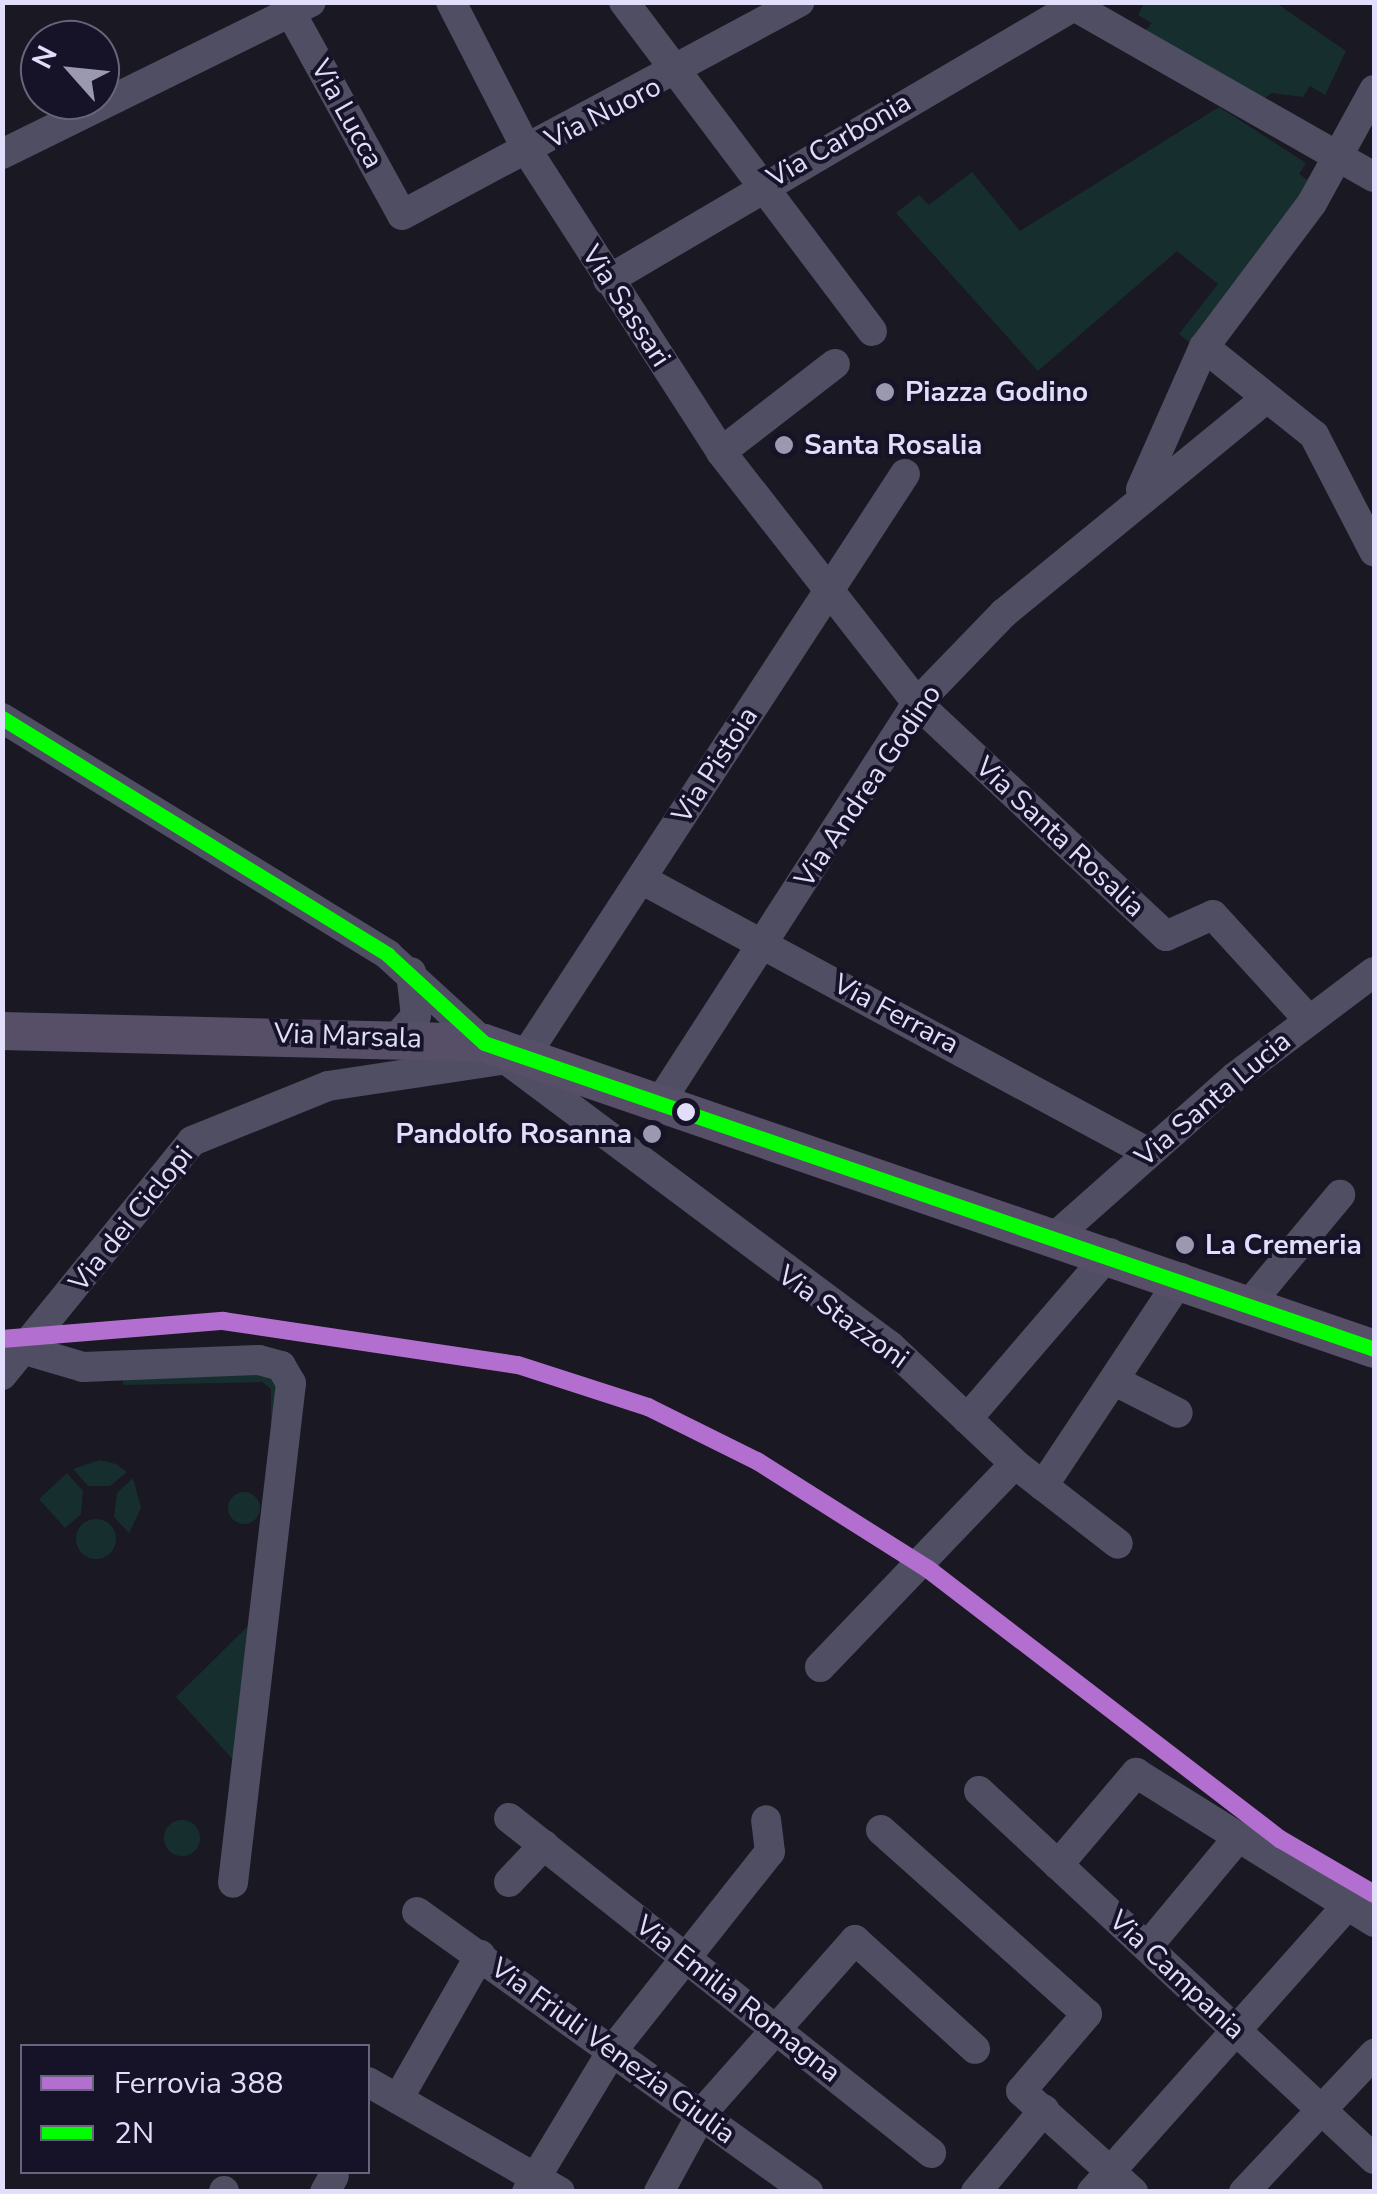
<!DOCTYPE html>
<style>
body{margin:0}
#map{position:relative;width:1377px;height:2194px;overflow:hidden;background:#1a1823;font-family:"Nunito Sans",sans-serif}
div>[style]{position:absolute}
.green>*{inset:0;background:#172e2e}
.round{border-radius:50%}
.minor>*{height:30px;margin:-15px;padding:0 15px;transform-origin:15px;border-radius:15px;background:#4f4e63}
.major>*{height:38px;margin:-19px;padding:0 19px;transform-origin:19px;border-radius:19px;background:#564f67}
.bus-1>*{height:15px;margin:-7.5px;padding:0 7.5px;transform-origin:7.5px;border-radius:7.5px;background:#0f0}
.rail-1>*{height:18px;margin:-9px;padding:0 9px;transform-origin:9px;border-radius:9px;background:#b36fd0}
.dots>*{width:28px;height:28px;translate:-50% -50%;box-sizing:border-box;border:5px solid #161328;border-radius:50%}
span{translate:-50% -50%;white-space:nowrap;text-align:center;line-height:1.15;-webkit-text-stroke:8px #161328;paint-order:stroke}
.street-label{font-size:28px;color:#e1defc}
.poi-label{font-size:28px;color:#e1defc;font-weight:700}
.left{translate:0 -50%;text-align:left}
.right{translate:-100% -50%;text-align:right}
.frame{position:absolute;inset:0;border:5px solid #e1defc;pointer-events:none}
.legend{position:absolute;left:20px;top:2044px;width:350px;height:130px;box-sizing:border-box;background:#161328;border:2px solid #67647d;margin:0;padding:12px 18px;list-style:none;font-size:30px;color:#e1defc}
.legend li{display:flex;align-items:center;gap:20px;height:50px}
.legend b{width:50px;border:2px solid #67647d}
.north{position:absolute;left:20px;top:20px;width:100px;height:100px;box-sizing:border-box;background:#161328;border:2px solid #67647d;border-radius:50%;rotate:297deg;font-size:28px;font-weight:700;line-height:40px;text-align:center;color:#e1defc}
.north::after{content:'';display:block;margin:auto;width:35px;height:45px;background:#9b99b0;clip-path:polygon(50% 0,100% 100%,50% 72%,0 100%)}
</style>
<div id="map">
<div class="green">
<div style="clip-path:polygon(1144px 3px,1276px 3px,1346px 51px,1325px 95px,1310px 86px,1303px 97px,1272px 93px,1258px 102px,1142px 34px,1152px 23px,1138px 15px)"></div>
<div style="clip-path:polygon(1219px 107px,1306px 163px,1299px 174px,1312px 183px,1195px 347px,1179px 334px,1218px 284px,1177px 251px,1038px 371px,896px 213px,919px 195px,929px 205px,972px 172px,1020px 231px)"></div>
<div style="clip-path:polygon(255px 1370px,276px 1380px,271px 1462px,271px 1389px,262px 1382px,123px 1385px,123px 1374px)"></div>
<div style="clip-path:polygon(100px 1460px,116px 1464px,127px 1472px,110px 1486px,88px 1486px,73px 1469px)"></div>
<div style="clip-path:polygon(67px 1473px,83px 1491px,81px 1514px,65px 1528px,39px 1499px)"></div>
<div style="clip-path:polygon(133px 1478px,141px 1508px,129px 1533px,114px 1517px,117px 1493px)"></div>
<div class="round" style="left:228px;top:1492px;width:32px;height:32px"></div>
<div class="round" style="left:76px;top:1519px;width:40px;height:40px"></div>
<div style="clip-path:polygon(252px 1622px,238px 1765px,176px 1697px)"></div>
<div class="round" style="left:164px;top:1820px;width:36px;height:36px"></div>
</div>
<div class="minor">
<div style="left:451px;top:2px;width:169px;rotate:62.8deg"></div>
<div style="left:528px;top:152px;width:357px;rotate:57.2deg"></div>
<div style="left:721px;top:452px;width:318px;rotate:52deg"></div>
<div style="left:917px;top:703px;width:341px;rotate:43.1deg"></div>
<div style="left:1166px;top:936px;width:51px;rotate:-24.1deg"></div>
<div style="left:1213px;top:915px;width:141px;rotate:47.6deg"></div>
<div style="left:624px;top:2px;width:412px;rotate:53deg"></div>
<div style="left:1067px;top:2px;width:353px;rotate:29.7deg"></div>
<div style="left:291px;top:13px;width:230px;rotate:61.2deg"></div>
<div style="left:402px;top:215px;width:451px;rotate:-28.2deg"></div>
<div style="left:2px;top:154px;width:344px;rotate:-26.2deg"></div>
<div style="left:608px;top:280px;width:541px;rotate:-30.45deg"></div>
<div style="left:1204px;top:347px;width:141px;rotate:38.7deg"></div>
<div style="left:1314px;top:435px;width:131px;rotate:62.7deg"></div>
<div style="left:721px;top:452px;width:144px;rotate:-37.7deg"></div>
<div style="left:1141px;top:489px;width:155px;rotate:-66.1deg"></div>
<div style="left:1204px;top:347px;width:180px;rotate:-53.1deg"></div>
<div style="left:1312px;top:203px;width:129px;rotate:-61.2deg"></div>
<div style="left:2px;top:718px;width:453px;rotate:31.5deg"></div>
<div style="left:388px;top:955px;width:130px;rotate:42.5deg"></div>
<div style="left:484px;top:1043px;width:507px;rotate:36.73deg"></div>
<div style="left:890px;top:1346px;width:172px;rotate:43.3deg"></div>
<div style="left:1015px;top:1464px;width:130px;rotate:37.8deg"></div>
<div style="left:641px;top:879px;width:577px;rotate:28.34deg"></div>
<div style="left:399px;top:1035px;width:25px;rotate:-48deg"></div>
<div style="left:416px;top:1016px;width:44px;rotate:-96.5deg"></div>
<div style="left:525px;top:1056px;width:695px;rotate:-56.86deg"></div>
<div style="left:660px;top:1102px;width:475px;rotate:-57.2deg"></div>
<div style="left:917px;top:703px;width:125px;rotate:-46deg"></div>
<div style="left:1004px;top:613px;width:338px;rotate:-39.3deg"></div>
<div style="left:1057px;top:1235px;width:238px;rotate:-41.6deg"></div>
<div style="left:1235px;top:1077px;width:174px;rotate:-37.1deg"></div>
<div style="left:1250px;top:1303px;width:141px;rotate:-50.2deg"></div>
<div style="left:29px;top:1351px;width:56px;rotate:16.5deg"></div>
<div style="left:83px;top:1367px;width:176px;rotate:-2.3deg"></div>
<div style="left:259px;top:1360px;width:23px;rotate:15deg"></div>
<div style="left:281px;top:1366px;width:20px;rotate:60deg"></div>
<div style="left:291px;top:1383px;width:503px;rotate:96.62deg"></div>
<div style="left:2px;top:1375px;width:301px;rotate:-50.9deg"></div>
<div style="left:192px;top:1141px;width:147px;rotate:-22deg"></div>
<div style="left:328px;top:1086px;width:188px;rotate:-8.6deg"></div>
<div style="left:1117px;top:1382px;width:68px;rotate:26.9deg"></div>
<div style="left:967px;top:1419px;width:219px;rotate:-49.3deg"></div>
<div style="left:1043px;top:1486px;width:250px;rotate:-56.4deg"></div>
<div style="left:820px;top:1667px;width:281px;rotate:-46.2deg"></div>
<div style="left:979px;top:1791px;width:540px;rotate:42.97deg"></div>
<div style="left:509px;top:1818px;width:539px;rotate:38.44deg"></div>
<div style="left:881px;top:1830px;width:276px;rotate:41.8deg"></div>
<div style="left:1087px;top:2014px;width:101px;rotate:130.6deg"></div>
<div style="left:1021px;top:2091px;width:151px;rotate:42deg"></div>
<div style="left:1058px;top:1865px;width:121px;rotate:-49.7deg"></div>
<div style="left:1136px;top:1773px;width:281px;rotate:32deg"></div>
<div style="left:509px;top:1882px;width:51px;rotate:-46.6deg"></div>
<div style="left:417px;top:1912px;width:481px;rotate:35.6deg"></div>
<div style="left:1147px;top:1947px;width:141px;rotate:-50.2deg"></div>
<div style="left:368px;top:2082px;width:221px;rotate:29.8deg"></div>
<div style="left:398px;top:2099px;width:166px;rotate:-60.3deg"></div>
<div style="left:224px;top:2191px;width:1px;rotate:90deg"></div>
<div style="left:325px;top:2192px;width:18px;rotate:-61deg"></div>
<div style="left:527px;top:2192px;width:165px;rotate:-58.9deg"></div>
<div style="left:612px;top:2051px;width:254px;rotate:-51.6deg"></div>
<div style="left:770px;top:1852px;width:32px;rotate:-97deg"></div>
<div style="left:659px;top:2192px;width:90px;rotate:-61.4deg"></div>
<div style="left:702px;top:2113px;width:231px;rotate:-48.5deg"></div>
<div style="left:855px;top:1940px;width:162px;rotate:42.2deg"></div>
<div style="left:976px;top:2192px;width:107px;rotate:-50.3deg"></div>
<div style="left:1092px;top:2192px;width:383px;rotate:-48.3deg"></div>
<div style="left:1244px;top:2192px;width:190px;rotate:-46.7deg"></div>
</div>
<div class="major">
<div style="left:2px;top:1031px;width:482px;rotate:1.4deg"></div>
<div style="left:484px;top:1043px;width:941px;rotate:18.97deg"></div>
</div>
<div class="bus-1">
<div style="left:2px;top:718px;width:453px;rotate:31.5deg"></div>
<div style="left:388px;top:955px;width:130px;rotate:42.5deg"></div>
<div style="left:484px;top:1043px;width:941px;rotate:18.97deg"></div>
</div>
<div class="rail-1">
<div style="left:2px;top:1339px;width:222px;rotate:-4.7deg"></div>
<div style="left:223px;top:1321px;width:298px;rotate:8.5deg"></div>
<div style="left:518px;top:1365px;width:137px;rotate:17.9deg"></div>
<div style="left:648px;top:1407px;width:122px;rotate:26.4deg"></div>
<div style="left:757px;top:1461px;width:202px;rotate:32.3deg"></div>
<div style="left:928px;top:1569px;width:444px;rotate:37.5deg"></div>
<div style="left:1280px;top:1839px;width:109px;rotate:30.3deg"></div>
</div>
<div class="dots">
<div style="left:885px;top:392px;background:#9b99b0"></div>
<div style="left:784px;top:445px;background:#9b99b0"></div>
<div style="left:686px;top:1112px;background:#e1defc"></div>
<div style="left:652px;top:1134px;background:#9b99b0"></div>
<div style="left:1185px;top:1245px;background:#9b99b0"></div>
</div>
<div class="street-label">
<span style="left:603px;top:113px;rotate:-27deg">Via Nuoro</span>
<span style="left:347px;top:114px;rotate:61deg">Via Lucca</span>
<span style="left:839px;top:140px;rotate:-30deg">Via Carbonia</span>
<span style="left:626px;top:306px;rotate:57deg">Via Sassari</span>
<span style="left:715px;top:765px;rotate:-57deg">Via Pistoia</span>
<span style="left:868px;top:786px;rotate:-56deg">Via Andrea Godino</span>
<span style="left:1060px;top:837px;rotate:43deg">Via Santa Rosalia</span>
<span style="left:896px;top:1014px;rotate:28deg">Via Ferrara</span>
<span style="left:348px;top:1036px;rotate:2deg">Via Marsala</span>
<span style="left:1213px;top:1099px;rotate:-40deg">Via Santa Lucia</span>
<span style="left:131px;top:1219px;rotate:-51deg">Via dei Ciclopi</span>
<span style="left:843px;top:1317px;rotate:36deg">Via Stazzoni</span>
<span style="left:1177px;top:1975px;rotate:43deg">Via Campania</span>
<span style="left:738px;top:1999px;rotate:38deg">Via Emilia Romagna</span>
<span style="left:613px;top:2051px;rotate:36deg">Via Friuli Venezia Giulia</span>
</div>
<div class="poi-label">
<span class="left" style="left:905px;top:392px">Piazza Godino</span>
<span class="left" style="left:804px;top:445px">Santa Rosalia</span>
<span class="right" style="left:632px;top:1134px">Pandolfo Rosanna</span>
<span class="left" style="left:1205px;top:1245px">La Cremeria</span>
</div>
<div class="frame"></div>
<ul class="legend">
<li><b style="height:12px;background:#b36fd0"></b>Ferrovia 388</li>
<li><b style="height:12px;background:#0f0"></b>2N</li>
</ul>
<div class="north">N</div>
</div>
